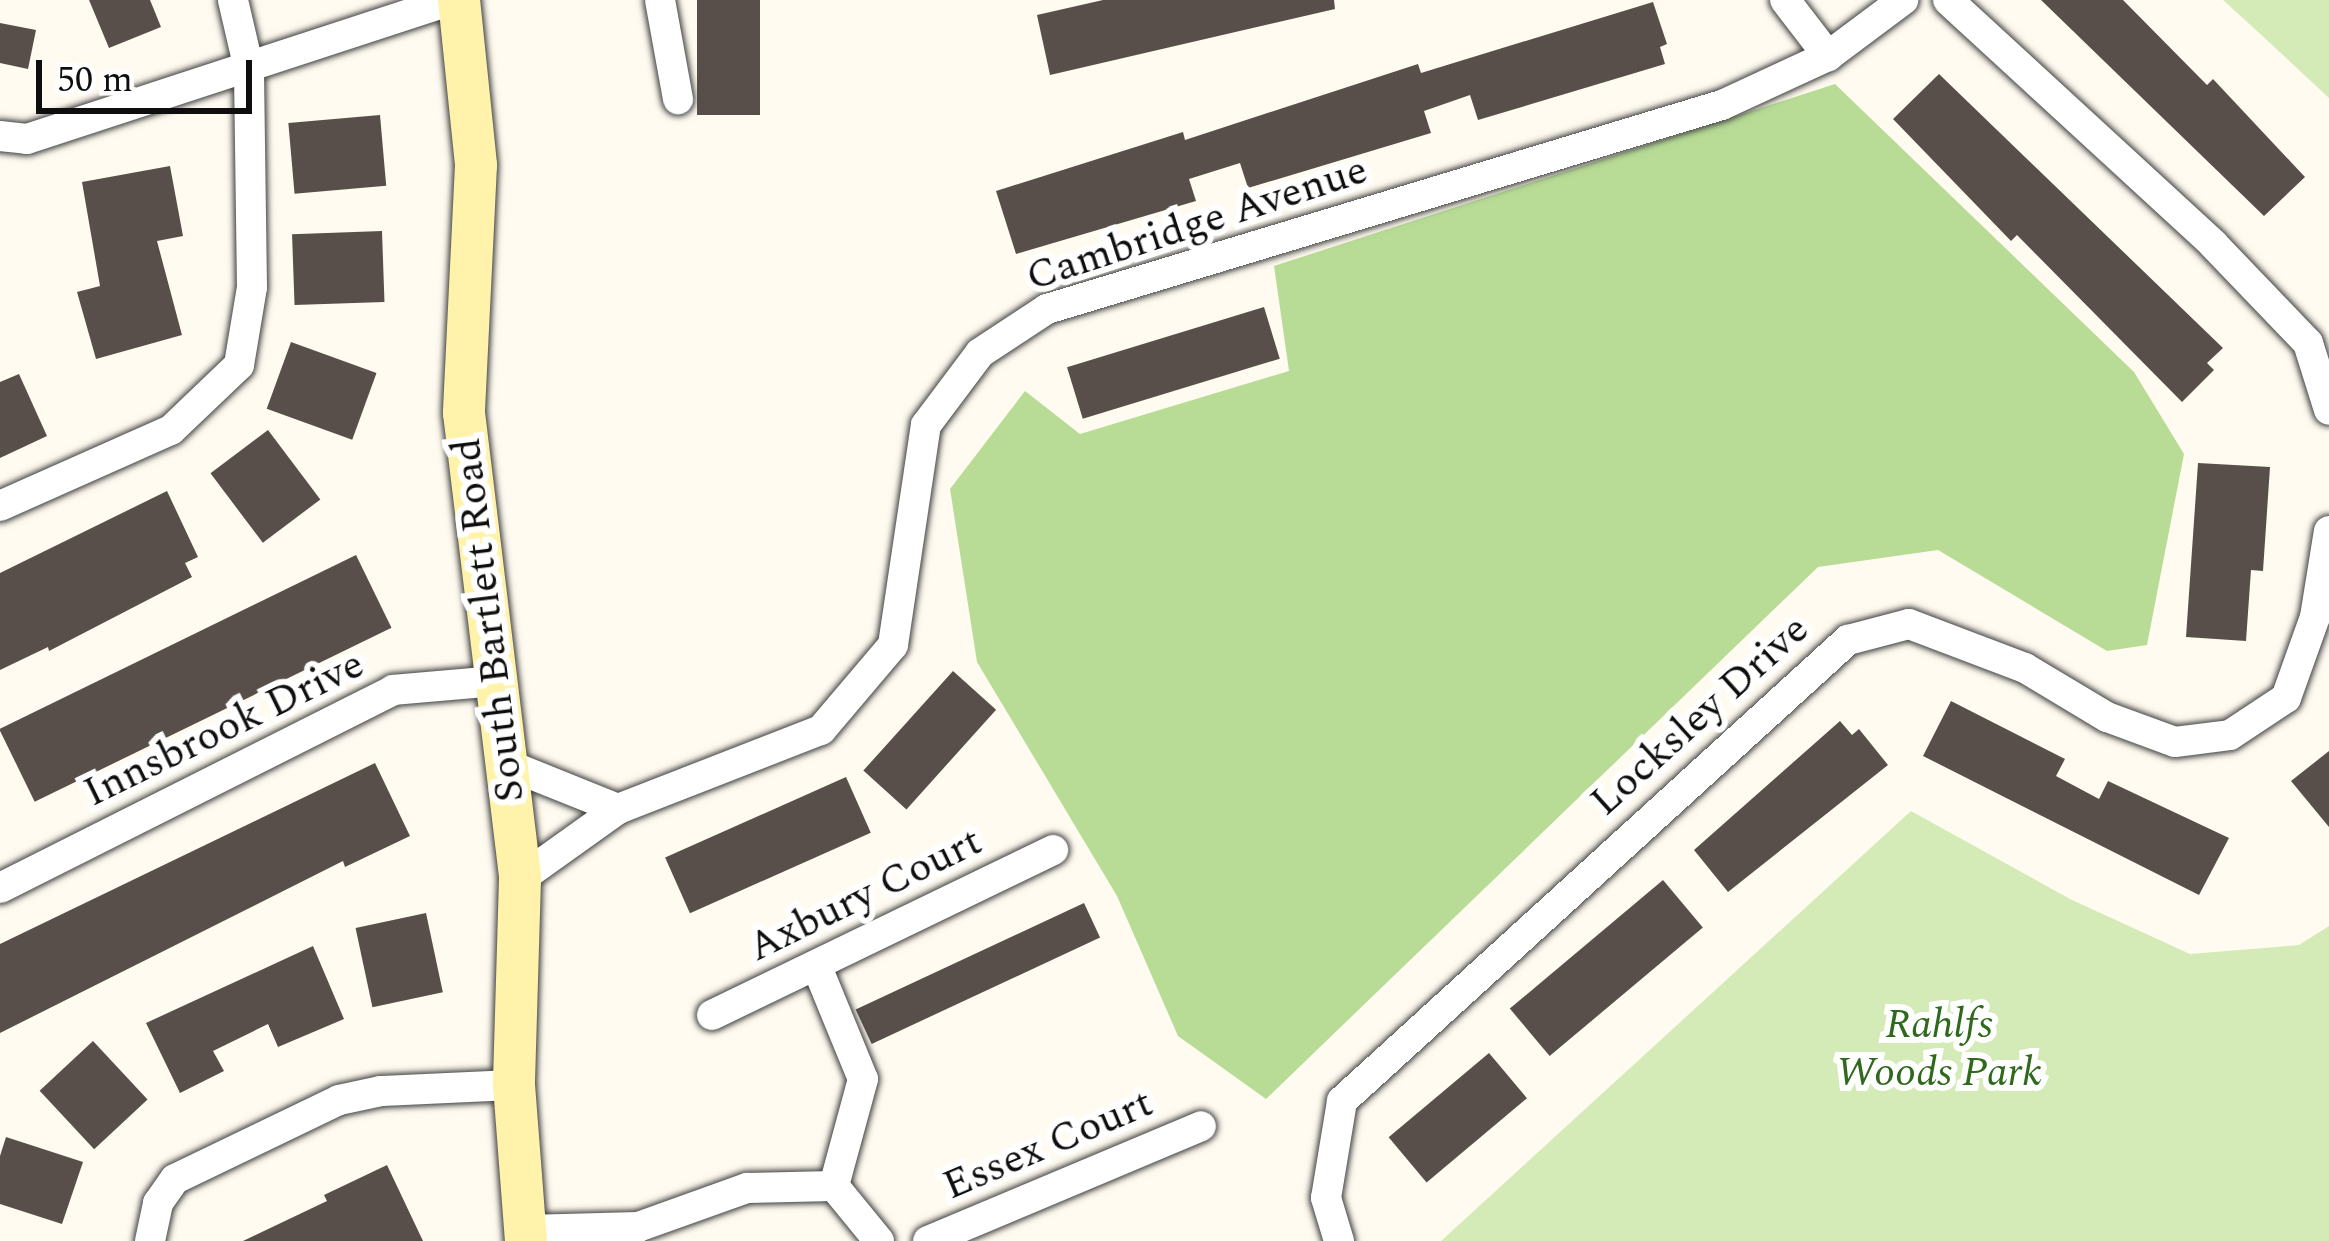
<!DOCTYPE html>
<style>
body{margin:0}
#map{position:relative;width:2329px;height:1241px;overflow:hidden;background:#fffbf0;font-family:Spectral,serif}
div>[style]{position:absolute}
.green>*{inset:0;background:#d4ebb8}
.forest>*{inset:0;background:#b8dc96}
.building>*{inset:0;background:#584f4a;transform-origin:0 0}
.roads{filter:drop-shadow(0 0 3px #414141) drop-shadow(0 0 3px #414141)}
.minor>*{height:30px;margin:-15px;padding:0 15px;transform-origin:15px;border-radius:15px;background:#fff}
.secondary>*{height:42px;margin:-21px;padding:0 21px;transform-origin:21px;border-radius:21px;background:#fff3ab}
span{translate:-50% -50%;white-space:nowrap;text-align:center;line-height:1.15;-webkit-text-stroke:12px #fff;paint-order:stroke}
.street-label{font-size:42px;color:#0e0e0e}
.park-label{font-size:42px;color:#2f691c;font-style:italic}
.scale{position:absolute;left:36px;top:60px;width:216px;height:54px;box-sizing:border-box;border:6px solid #0e0e0e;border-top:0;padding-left:15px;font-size:36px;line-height:42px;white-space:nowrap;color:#0e0e0e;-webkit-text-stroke:9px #fff;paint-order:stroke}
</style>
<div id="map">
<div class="green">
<div style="clip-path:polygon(2223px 0,2329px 0,2329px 98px,2257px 31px)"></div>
<div style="clip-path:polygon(1911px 811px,2072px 900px,2190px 954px,2299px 945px,2329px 926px,2329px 1241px,1441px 1241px)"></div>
</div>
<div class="forest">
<div style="clip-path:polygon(1835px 84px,2134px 372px,2184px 454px,2147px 645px,2107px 651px,1938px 550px,1818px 567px,1266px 1099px,1178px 1036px,1117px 896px,977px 662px,950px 489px,1025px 391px,1080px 434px,1289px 371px,1274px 266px)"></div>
</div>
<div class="building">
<div style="clip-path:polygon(89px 0,150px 0,161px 27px,109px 48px)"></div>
<div style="left:697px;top:0;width:63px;height:115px"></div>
<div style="clip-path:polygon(1103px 0,1334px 0,1335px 9px,1050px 75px,1037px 15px)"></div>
<div style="clip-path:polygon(2041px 0,2123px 0,2207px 85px,2213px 79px,2305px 177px,2264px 216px)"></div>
<div style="clip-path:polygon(1653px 2px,1667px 44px,1660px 47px,1665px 64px,1478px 120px,1470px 95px,1424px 111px,1431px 133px,1248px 188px,1240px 163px,1189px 179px,1196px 201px,1016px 254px,996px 191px,1183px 132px,1185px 140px,1418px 64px,1421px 73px)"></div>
<div style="clip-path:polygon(0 23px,36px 30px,28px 69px,0 63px)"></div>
<div style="clip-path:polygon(1939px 74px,2223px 348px,2207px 363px,2214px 370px,2182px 402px,2017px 235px,2011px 241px,1893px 119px)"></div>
<div style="left:380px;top:115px;width:71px;height:92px;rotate:85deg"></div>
<div style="clip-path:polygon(170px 166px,183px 236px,157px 241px,182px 335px,96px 359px,77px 292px,100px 286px,82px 182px)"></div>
<div style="left:382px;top:231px;width:71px;height:90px;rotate:88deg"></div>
<div style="left:1264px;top:307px;width:54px;height:206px;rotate:73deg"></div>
<div style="left:291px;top:342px;width:91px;height:71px;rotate:20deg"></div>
<div style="clip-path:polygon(19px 374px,47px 436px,0 458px,0 382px)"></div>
<div style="left:268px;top:430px;width:87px;height:72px;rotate:53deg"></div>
<div style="clip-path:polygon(2198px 463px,2270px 467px,2263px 571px,2251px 570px,2246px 641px,2186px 637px)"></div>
<div style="clip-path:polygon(167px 491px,198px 557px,185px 563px,192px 577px,49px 651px,48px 647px,0 670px,0 573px)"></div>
<div style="left:356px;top:555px;width:81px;height:397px;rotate:64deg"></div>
<div style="left:953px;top:671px;width:58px;height:134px;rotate:42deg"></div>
<div style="clip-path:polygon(1951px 701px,2065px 759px,2056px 776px,2099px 799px,2108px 781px,2229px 838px,2199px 895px,1923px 756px)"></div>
<div style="clip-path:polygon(1840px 721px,1852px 735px,1859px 729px,1888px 765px,1728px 892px,1694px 850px)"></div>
<div style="clip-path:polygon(2329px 751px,2329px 827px,2291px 781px)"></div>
<div style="clip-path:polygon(375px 763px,410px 836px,345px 867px,343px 861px,0 1033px,0 944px)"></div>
<div style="left:846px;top:777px;width:61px;height:198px;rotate:66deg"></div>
<div style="left:1663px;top:880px;width:62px;height:200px;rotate:50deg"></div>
<div style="left:1084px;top:903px;width:38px;height:252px;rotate:65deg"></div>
<div style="left:426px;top:913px;width:81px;height:72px;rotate:78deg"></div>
<div style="clip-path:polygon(313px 946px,344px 1019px,278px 1047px,268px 1024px,213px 1051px,224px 1071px,180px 1093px,146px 1023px)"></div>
<div style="left:93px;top:1041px;width:80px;height:73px;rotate:47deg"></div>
<div style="left:1489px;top:1053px;width:59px;height:131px;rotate:50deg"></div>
<div style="clip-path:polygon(6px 1137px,83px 1162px,62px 1224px,0 1204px,0 1156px)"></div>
<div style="clip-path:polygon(387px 1165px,423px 1241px,243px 1241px,327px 1201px,324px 1195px)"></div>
</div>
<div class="roads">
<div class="minor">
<div style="left:660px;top:0;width:101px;rotate:79.7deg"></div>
<div style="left:1785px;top:0;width:71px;rotate:52.5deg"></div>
<div style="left:1948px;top:0;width:360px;rotate:42.6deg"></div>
<div style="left:2213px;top:244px;width:137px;rotate:46.2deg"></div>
<div style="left:2308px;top:343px;width:70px;rotate:72.6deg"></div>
<div style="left:0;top:136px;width:27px;rotate:6deg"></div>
<div style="left:27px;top:139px;width:448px;rotate:-18.1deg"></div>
<div style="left:0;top:506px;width:187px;rotate:-24deg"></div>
<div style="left:171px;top:430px;width:94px;rotate:-43.7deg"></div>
<div style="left:239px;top:365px;width:79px;rotate:-80.5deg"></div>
<div style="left:252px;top:287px;width:218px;rotate:-90.8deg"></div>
<div style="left:249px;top:69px;width:71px;rotate:-103.1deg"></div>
<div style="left:506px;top:764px;width:121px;rotate:21.9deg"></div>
<div style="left:520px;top:879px;width:120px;rotate:-35.5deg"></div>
<div style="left:618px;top:809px;width:218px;rotate:-21.3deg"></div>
<div style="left:821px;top:730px;width:111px;rotate:-49.7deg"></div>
<div style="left:893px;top:645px;width:222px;rotate:-81.5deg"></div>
<div style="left:926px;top:425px;width:90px;rotate:-53.1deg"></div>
<div style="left:980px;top:353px;width:80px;rotate:-33.3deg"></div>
<div style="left:1047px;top:309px;width:705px;rotate:-16.82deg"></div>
<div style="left:1722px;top:105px;width:117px;rotate:-24.8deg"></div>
<div style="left:1828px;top:56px;width:94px;rotate:-36.7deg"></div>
<div style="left:0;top:888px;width:440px;rotate:-26.7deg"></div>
<div style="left:393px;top:690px;width:103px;rotate:-5deg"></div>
<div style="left:817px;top:967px;width:121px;rotate:67.7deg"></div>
<div style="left:863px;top:1079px;width:111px;rotate:105.2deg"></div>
<div style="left:712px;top:1015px;width:379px;rotate:-25.8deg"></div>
<div style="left:526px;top:1230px;width:112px;rotate:-1.5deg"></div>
<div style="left:638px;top:1227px;width:116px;rotate:-19.7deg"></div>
<div style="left:747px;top:1188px;width:87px;rotate:-1.3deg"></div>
<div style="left:834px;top:1186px;width:71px;rotate:50.7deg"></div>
<div style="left:150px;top:1241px;width:39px;rotate:-78deg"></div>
<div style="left:158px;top:1203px;width:29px;rotate:-55deg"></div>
<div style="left:175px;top:1179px;width:182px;rotate:-25.7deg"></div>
<div style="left:339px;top:1100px;width:43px;rotate:-12.1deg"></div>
<div style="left:381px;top:1091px;width:133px;rotate:-2.6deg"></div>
<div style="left:928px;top:1241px;width:296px;rotate:-22.8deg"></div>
<div style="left:1339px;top:1241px;width:45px;rotate:-106.8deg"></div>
<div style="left:1326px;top:1198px;width:98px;rotate:-80.6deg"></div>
<div style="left:1342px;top:1101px;width:685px;rotate:-42.34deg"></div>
<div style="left:1848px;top:640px;width:63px;rotate:-14.7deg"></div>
<div style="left:1909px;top:624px;width:124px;rotate:20.8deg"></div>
<div style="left:2025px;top:668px;width:96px;rotate:30.9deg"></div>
<div style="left:2107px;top:717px;width:72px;rotate:20.2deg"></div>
<div style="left:2175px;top:742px;width:55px;rotate:-7.3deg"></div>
<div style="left:2230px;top:735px;width:67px;rotate:-33.5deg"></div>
<div style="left:2286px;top:698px;width:86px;rotate:-70.3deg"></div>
<div style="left:2315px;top:617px;width:87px;rotate:-80.8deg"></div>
</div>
<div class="secondary">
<div style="left:459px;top:0;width:166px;rotate:84.1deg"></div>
<div style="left:476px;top:165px;width:248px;rotate:92.8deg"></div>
<div style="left:464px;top:413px;width:469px;rotate:83.1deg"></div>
<div style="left:520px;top:879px;width:206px;rotate:91.7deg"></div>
<div style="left:514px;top:1085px;width:156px;rotate:85.6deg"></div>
</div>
</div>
<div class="street-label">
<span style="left:1197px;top:224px;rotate:-18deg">Cambridge Avenue</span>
<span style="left:489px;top:620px;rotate:-97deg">South Bartlett Road</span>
<span style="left:1700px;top:716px;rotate:-42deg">Locksley Drive</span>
<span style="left:224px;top:729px;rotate:-26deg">Innsbrook Drive</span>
<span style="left:865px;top:895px;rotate:-26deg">Axbury Court</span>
<span style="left:1048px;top:1145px;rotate:-23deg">Essex Court</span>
</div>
<div class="park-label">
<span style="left:1939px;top:1049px">Rahlfs<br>Woods Park</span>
</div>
<div class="scale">50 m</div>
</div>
